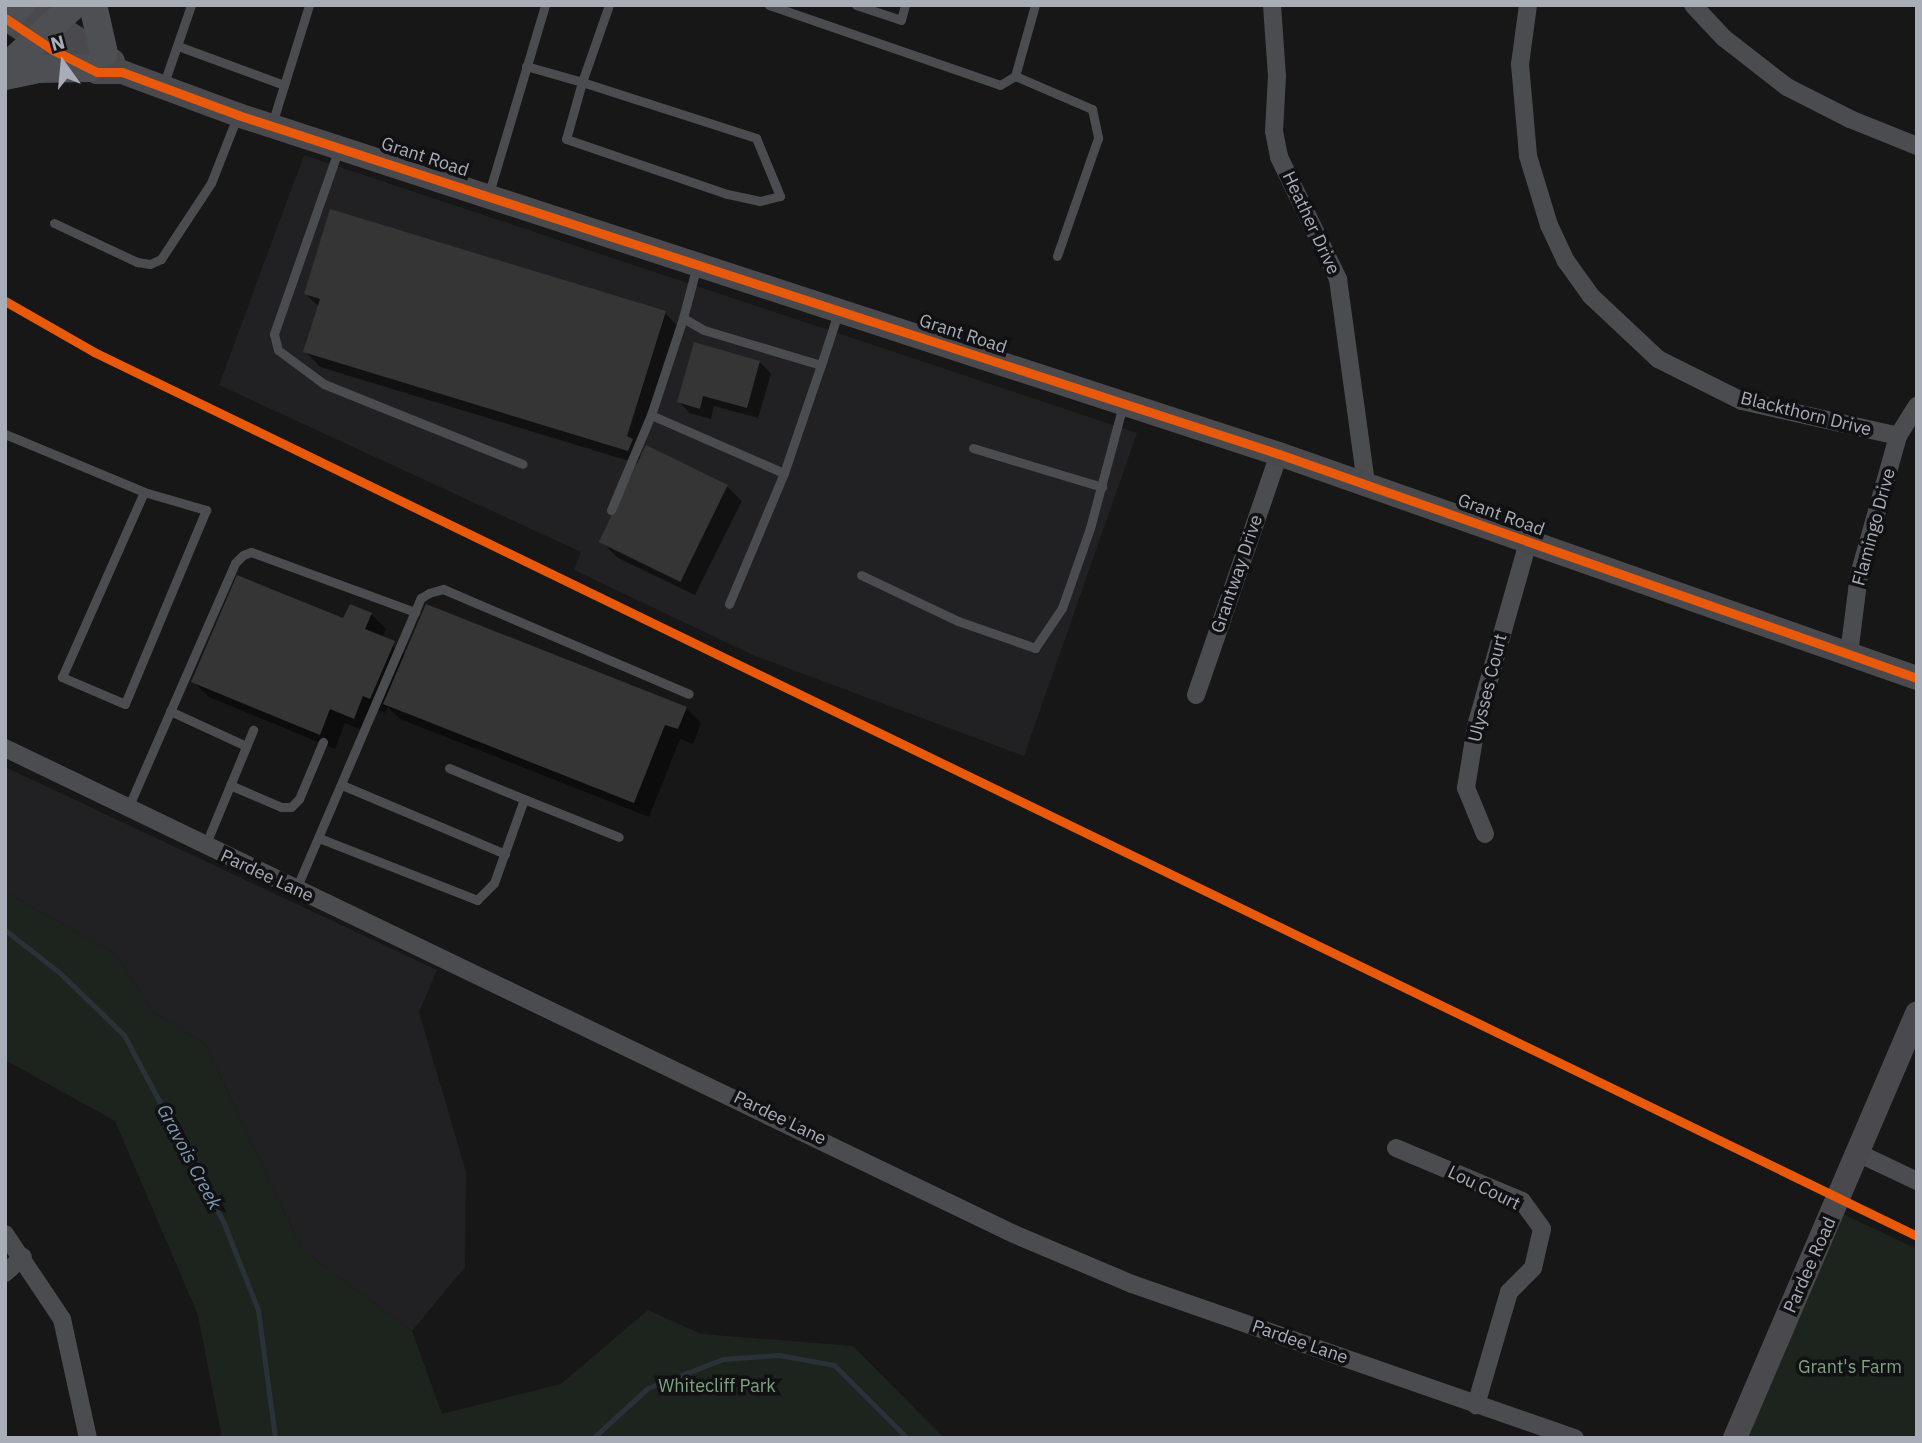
<!DOCTYPE html>
<style>
body{margin:0}
#map{position:relative;width:1922px;height:1443px;overflow:hidden;background:#171717;font-family:"IBM Plex Sans",sans-serif}
div>[style]{position:absolute}
.built>*{inset:0;background:#212123}
.green>*{inset:0;background:#1d241e}
.shadow>*{inset:0;background:#0007}
.stream>*{height:5px;margin:-2.5px;padding:0 2.5px;transform-origin:2.5px;border-radius:2.5px;background:#2a3239}
.building>*{inset:0;background:#353536;transform-origin:0 0}
.lane>*{height:9px;margin:-4.5px;padding:0 4.5px;transform-origin:4.5px;border-radius:4.5px;background:#4b4c50}
.street>*{height:18px;margin:-9px;padding:0 9px;transform-origin:9px;border-radius:9px;background:#4b4c50}
.secondary>*{height:24px;margin:-12px;padding:0 12px;transform-origin:12px;border-radius:12px;background:#4a4a4e}
.primary>*{height:28px;margin:-14px;padding:0 14px;transform-origin:14px;border-radius:14px;background:#4d4f52}
.cycleway>*{height:9px;margin:-4.5px;padding:0 4.5px;transform-origin:4.5px;border-radius:4.5px;background:#e8590c}
span{translate:-50% -50%;white-space:nowrap;text-align:center;line-height:1.15;-webkit-text-stroke:7px #111113;paint-order:stroke}
.street-label{font-size:18px;color:#a8adb8}
.park-label{font-size:18px;color:#7fa381}
.water-label{font-size:19px;color:#7f9bb3;font-style:italic}
.frame{position:absolute;inset:0;border:7px solid #a8adb8;pointer-events:none}
.north{position:absolute;left:28px;top:28px;width:70px;height:70px;-webkit-text-stroke:5px #111113;paint-order:stroke;rotate:345deg;font-size:19px;font-weight:700;line-height:28px;text-align:center;color:#a8adb8}
.north::after{content:'';display:block;margin:auto;width:24px;height:32px;background:#a8adb8;clip-path:polygon(50% 0,100% 100%,50% 72%,0 100%)}
</style>
<div id="map">
<div class="built">
<div style="clip-path:polygon(304px 155px,1137px 433px,1024px 756px,755px 656px,574px 570px,581px 552px,219px 385px)"></div>
<div style="clip-path:polygon(5px 767px,437px 970px,419px 1012px,466px 1172px,465px 1267px,412px 1331px,302px 1250px,205px 1044px,153px 1012px,116px 954px,5px 892px)"></div>
</div>
<div class="green">
<div style="clip-path:polygon(5px 892px,116px 954px,153px 1012px,205px 1044px,302px 1250px,412px 1331px,442px 1414px,561px 1384px,648px 1310px,701px 1334px,853px 1346px,944px 1438px,222px 1438px,198px 1315px,115px 1121px,5px 1060px)"></div>
<div style="clip-path:polygon(1843px 1214px,1917px 1249px,1917px 1438px,1747px 1438px)"></div>
</div>
<div class="shadow">
<div style="clip-path:polygon(306px 294px,665px 313px,680px 328px,640px 456px,727px 486px,742px 501px,695px 595px,618px 558px,603px 543px,639px 464px,320px 367px,305px 351px,319px 307px)"></div>
<div style="clip-path:polygon(760px 362px,771px 374px,758px 418px,714px 406px,711px 419px,690px 413px,679px 402px)"></div>
<div style="clip-path:polygon(371px 614px,386px 629px,382px 638px,406px 655px,686px 708px,701px 723px,693px 744px,680px 739px,649px 817px,400px 719px,388px 707px,385px 713px,378px 710px,369px 733px,345px 723px,335px 749px,209px 697px,194px 682px)"></div>
</div>
<div class="stream">
<div style="left:5px;top:930px;width:70px;rotate:38deg"></div>
<div style="left:60px;top:973px;width:89px;rotate:44.1deg"></div>
<div style="left:124px;top:1035px;width:211px;rotate:62deg"></div>
<div style="left:223px;top:1221px;width:96px;rotate:68.5deg"></div>
<div style="left:258px;top:1310px;width:129px;rotate:82.4deg"></div>
<div style="left:593px;top:1438px;width:74px;rotate:-42.3deg"></div>
<div style="left:648px;top:1388px;width:80px;rotate:-21.1deg"></div>
<div style="left:723px;top:1359px;width:56px;rotate:-4.1deg"></div>
<div style="left:779px;top:1355px;width:56px;rotate:10.3deg"></div>
<div style="left:834px;top:1365px;width:103px;rotate:45deg"></div>
</div>
<div class="building">
<div style="clip-path:polygon(330px 209px,666px 311px,627px 436px,633px 439px,628px 451px,303px 352px,320px 299px,304px 294px)"></div>
<div style="clip-path:polygon(694px 342px,760px 361px,747px 408px,703px 396px,700px 409px,677px 402px)"></div>
<div style="left:646px;top:445px;width:91px;height:108px;rotate:26deg"></div>
<div style="clip-path:polygon(237px 575px,343px 618px,350px 604px,372px 613px,365px 629px,395px 641px,370px 699px,363px 696px,354px 719px,330px 709px,320px 735px,191px 682px)"></div>
<div style="clip-path:polygon(426px 604px,687px 707px,678px 729px,665px 725px,634px 803px,383px 704px)"></div>
</div>
<div class="lane">
<div style="left:769px;top:5px;width:244px;rotate:19.1deg"></div>
<div style="left:1000px;top:85px;width:17px;rotate:-31deg"></div>
<div style="left:856px;top:5px;width:47px;rotate:18.4deg"></div>
<div style="left:901px;top:20px;width:16px;rotate:-75deg"></div>
<div style="left:1035px;top:5px;width:74px;rotate:105.7deg"></div>
<div style="left:1015px;top:76px;width:84px;rotate:23.2deg"></div>
<div style="left:1092px;top:109px;width:30px;rotate:78deg"></div>
<div style="left:1098px;top:138px;width:125px;rotate:109.2deg"></div>
<div style="left:178px;top:46px;width:113px;rotate:20.2deg"></div>
<div style="left:526px;top:66px;width:58px;rotate:15.9deg"></div>
<div style="left:582px;top:82px;width:82px;rotate:-70.7deg"></div>
<div style="left:582px;top:82px;width:183px;rotate:17.8deg"></div>
<div style="left:756px;top:138px;width:63px;rotate:67.5deg"></div>
<div style="left:780px;top:196px;width:21px;rotate:166deg"></div>
<div style="left:760px;top:201px;width:34px;rotate:-168deg"></div>
<div style="left:727px;top:194px;width:170px;rotate:-161.1deg"></div>
<div style="left:566px;top:139px;width:59px;rotate:-74.3deg"></div>
<div style="left:163px;top:86px;width:86px;rotate:-70.9deg"></div>
<div style="left:272px;top:124px;width:125px;rotate:-72.7deg"></div>
<div style="left:338px;top:151px;width:194px;rotate:109.3deg"></div>
<div style="left:274px;top:334px;width:16px;rotate:76deg"></div>
<div style="left:278px;top:350px;width:57px;rotate:36.5deg"></div>
<div style="left:324px;top:384px;width:214px;rotate:21.9deg"></div>
<div style="left:489px;top:193px;width:196px;rotate:-73.4deg"></div>
<div style="left:54px;top:223px;width:92px;rotate:25.2deg"></div>
<div style="left:137px;top:262px;width:13px;rotate:9deg"></div>
<div style="left:150px;top:264px;width:12px;rotate:-24deg"></div>
<div style="left:161px;top:259px;width:91px;rotate:-56.7deg"></div>
<div style="left:211px;top:183px;width:71px;rotate:-68.5deg"></div>
<div style="left:697px;top:265px;width:55px;rotate:104.8deg"></div>
<div style="left:683px;top:318px;width:24px;rotate:30deg"></div>
<div style="left:704px;top:330px;width:122px;rotate:16.7deg"></div>
<div style="left:821px;top:365px;width:55px;rotate:-71.9deg"></div>
<div style="left:651px;top:415px;width:145px;rotate:23.6deg"></div>
<div style="left:784px;top:473px;width:142px;rotate:112.8deg"></div>
<div style="left:5px;top:434px;width:151px;rotate:22.6deg"></div>
<div style="left:144px;top:492px;width:65px;rotate:16.2deg"></div>
<div style="left:206px;top:510px;width:210px;rotate:112.7deg"></div>
<div style="left:125px;top:704px;width:69px;rotate:-156.8deg"></div>
<div style="left:62px;top:677px;width:202px;rotate:-66.1deg"></div>
<div style="left:973px;top:448px;width:135px;rotate:16.8deg"></div>
<div style="left:784px;top:473px;width:114px;rotate:-71.1deg"></div>
<div style="left:611px;top:510px;width:103px;rotate:-67.2deg"></div>
<div style="left:651px;top:415px;width:102px;rotate:-71.7deg"></div>
<div style="left:861px;top:575px;width:107px;rotate:25.4deg"></div>
<div style="left:958px;top:621px;width:82px;rotate:19.3deg"></div>
<div style="left:1035px;top:648px;width:48px;rotate:-56deg"></div>
<div style="left:1062px;top:608px;width:85px;rotate:-70.7deg"></div>
<div style="left:1090px;top:528px;width:127px;rotate:-75deg"></div>
<div style="left:170px;top:711px;width:84px;rotate:24.7deg"></div>
<div style="left:449px;top:768px;width:81px;rotate:22.5deg"></div>
<div style="left:230px;top:785px;width:56px;rotate:23.3deg"></div>
<div style="left:281px;top:807px;width:10px"></div>
<div style="left:291px;top:807px;width:11px;rotate:-45deg"></div>
<div style="left:299px;top:799px;width:62px;rotate:-67.2deg"></div>
<div style="left:342px;top:785px;width:177px;rotate:22.9deg"></div>
<div style="left:128px;top:808px;width:267px;rotate:-66.4deg"></div>
<div style="left:235px;top:563px;width:11px;rotate:-45deg"></div>
<div style="left:243px;top:555px;width:9px;rotate:-21deg"></div>
<div style="left:251px;top:552px;width:175px;rotate:20.1deg"></div>
<div style="left:319px;top:838px;width:170px;rotate:21.4deg"></div>
<div style="left:477px;top:900px;width:24px;rotate:-45deg"></div>
<div style="left:494px;top:883px;width:89px;rotate:-70.3deg"></div>
<div style="left:524px;top:799px;width:102px;rotate:21.8deg"></div>
<div style="left:205px;top:846px;width:126px;rotate:-67.5deg"></div>
<div style="left:296px;top:889px;width:317px;rotate:-66.8deg"></div>
<div style="left:421px;top:598px;width:9px;rotate:-32deg"></div>
<div style="left:429px;top:593px;width:15px;rotate:-16deg"></div>
<div style="left:443px;top:589px;width:267px;rotate:23.1deg"></div>
</div>
<div class="street">
<div style="left:1272px;top:5px;width:71px;rotate:86deg"></div>
<div style="left:1277px;top:76px;width:55px;rotate:93.1deg"></div>
<div style="left:1274px;top:131px;width:26px;rotate:79deg"></div>
<div style="left:1279px;top:157px;width:136px;rotate:64.2deg"></div>
<div style="left:1338px;top:279px;width:206px;rotate:82.2deg"></div>
<div style="left:1528px;top:5px;width:60px;rotate:97.7deg"></div>
<div style="left:1520px;top:64px;width:92px;rotate:85deg"></div>
<div style="left:1528px;top:156px;width:72px;rotate:73.1deg"></div>
<div style="left:1549px;top:225px;width:40px;rotate:65deg"></div>
<div style="left:1566px;top:261px;width:43px;rotate:54.5deg"></div>
<div style="left:1591px;top:296px;width:92px;rotate:43.2deg"></div>
<div style="left:1658px;top:359px;width:94px;rotate:26.6deg"></div>
<div style="left:1742px;top:401px;width:160px;rotate:12.6deg"></div>
<div style="left:1693px;top:5px;width:45px;rotate:46.8deg"></div>
<div style="left:1724px;top:38px;width:80px;rotate:37.9deg"></div>
<div style="left:1787px;top:87px;width:71px;rotate:26.9deg"></div>
<div style="left:1850px;top:119px;width:72px;rotate:21.9deg"></div>
<div style="left:1849px;top:654px;width:80px;rotate:-82.8deg"></div>
<div style="left:1859px;top:575px;width:144px;rotate:-74.3deg"></div>
<div style="left:1898px;top:436px;width:36px;rotate:-58deg"></div>
<div style="left:1196px;top:695px;width:255px;rotate:-71deg"></div>
<div style="left:5px;top:748px;width:1120px;rotate:25.72deg"></div>
<div style="left:1014px;top:1234px;width:128px;rotate:23deg"></div>
<div style="left:1132px;top:1284px;width:469px;rotate:19.2deg"></div>
<div style="left:1485px;top:834px;width:50px;rotate:-112.4deg"></div>
<div style="left:1466px;top:788px;width:63px;rotate:-80.8deg"></div>
<div style="left:1476px;top:726px;width:191px;rotate:-74.2deg"></div>
<div style="left:1396px;top:1148px;width:137px;rotate:22.8deg"></div>
<div style="left:1522px;top:1201px;width:34px;rotate:54deg"></div>
<div style="left:1542px;top:1229px;width:40px;rotate:103deg"></div>
<div style="left:1533px;top:1268px;width:34px;rotate:135deg"></div>
<div style="left:1509px;top:1292px;width:118px;rotate:106.3deg"></div>
<div style="left:1858px;top:1153px;width:65px;rotate:25.4deg"></div>
<div style="left:5px;top:1234px;width:102px;rotate:56.2deg"></div>
<div style="left:62px;top:1319px;width:122px;rotate:77.7deg"></div>
<div style="left:5px;top:1273px;width:24px;rotate:-42deg"></div>
</div>
<div class="secondary">
<div style="left:24px;top:5px;width:105px;rotate:32.2deg"></div>
<div style="left:5px;top:18px;width:58px;rotate:33.7deg"></div>
<div style="left:53px;top:50px;width:49px;rotate:26.6deg"></div>
<div style="left:97px;top:72px;width:25px"></div>
<div style="left:122px;top:72px;width:124px;rotate:20.3deg"></div>
<div style="left:238px;top:115px;width:1095px;rotate:18.04deg"></div>
<div style="left:1279px;top:454px;width:676px;rotate:19.35deg"></div>
<div style="left:1735px;top:1438px;width:462px;rotate:-66.8deg"></div>
</div>
<div class="primary">
<div style="left:93px;top:5px;width:49px;rotate:77.1deg"></div>
<div style="left:5px;top:20px;width:22px;rotate:-43deg"></div>
<div style="left:5px;top:68px;width:93px;rotate:-42.4deg"></div>
<div style="left:5px;top:76px;width:34px;rotate:-12deg"></div>
<div style="left:38px;top:69px;width:52px;rotate:-1.1deg"></div>
</div>
<div class="cycleway">
<div style="left:5px;top:18px;width:58px;rotate:33.7deg"></div>
<div style="left:53px;top:50px;width:49px;rotate:26.6deg"></div>
<div style="left:97px;top:72px;width:25px"></div>
<div style="left:122px;top:72px;width:124px;rotate:20.3deg"></div>
<div style="left:238px;top:115px;width:1095px;rotate:18.04deg"></div>
<div style="left:1279px;top:454px;width:676px;rotate:19.35deg"></div>
<div style="left:5px;top:301px;width:103px;rotate:29.8deg"></div>
<div style="left:94px;top:352px;width:2026px;rotate:25.87deg"></div>
</div>
<div class="street-label">
<span style="left:425px;top:157px;rotate:18deg">Grant Road</span>
<span style="left:1311px;top:223px;rotate:65deg">Heather Drive</span>
<span style="left:963px;top:334px;rotate:18deg">Grant Road</span>
<span style="left:1806px;top:414px;rotate:14deg">Blackthorn Drive</span>
<span style="left:1501px;top:515px;rotate:20deg">Grant Road</span>
<span style="left:1874px;top:527px;rotate:-75deg">Flamingo Drive</span>
<span style="left:1237px;top:574px;rotate:-71deg">Grantway Drive</span>
<span style="left:1488px;top:688px;rotate:-76deg">Ulysses Court</span>
<span style="left:267px;top:876px;rotate:25deg">Pardee Lane</span>
<span style="left:780px;top:1118px;rotate:26deg">Pardee Lane</span>
<span style="left:1484px;top:1188px;rotate:26deg">Lou Court</span>
<span style="left:1810px;top:1265px;rotate:-66deg">Pardee Road</span>
<span style="left:1300px;top:1342px;rotate:19deg">Pardee Lane</span>
</div>
<div class="park-label">
<span style="left:1850px;top:1367px">Grant's Farm</span>
<span style="left:717px;top:1386px">Whitecliff Park</span>
</div>
<div class="water-label">
<span style="left:189px;top:1157px;rotate:62deg">Gravois Creek</span>
</div>
<div class="frame"></div>
<div class="north">N</div>
</div>
